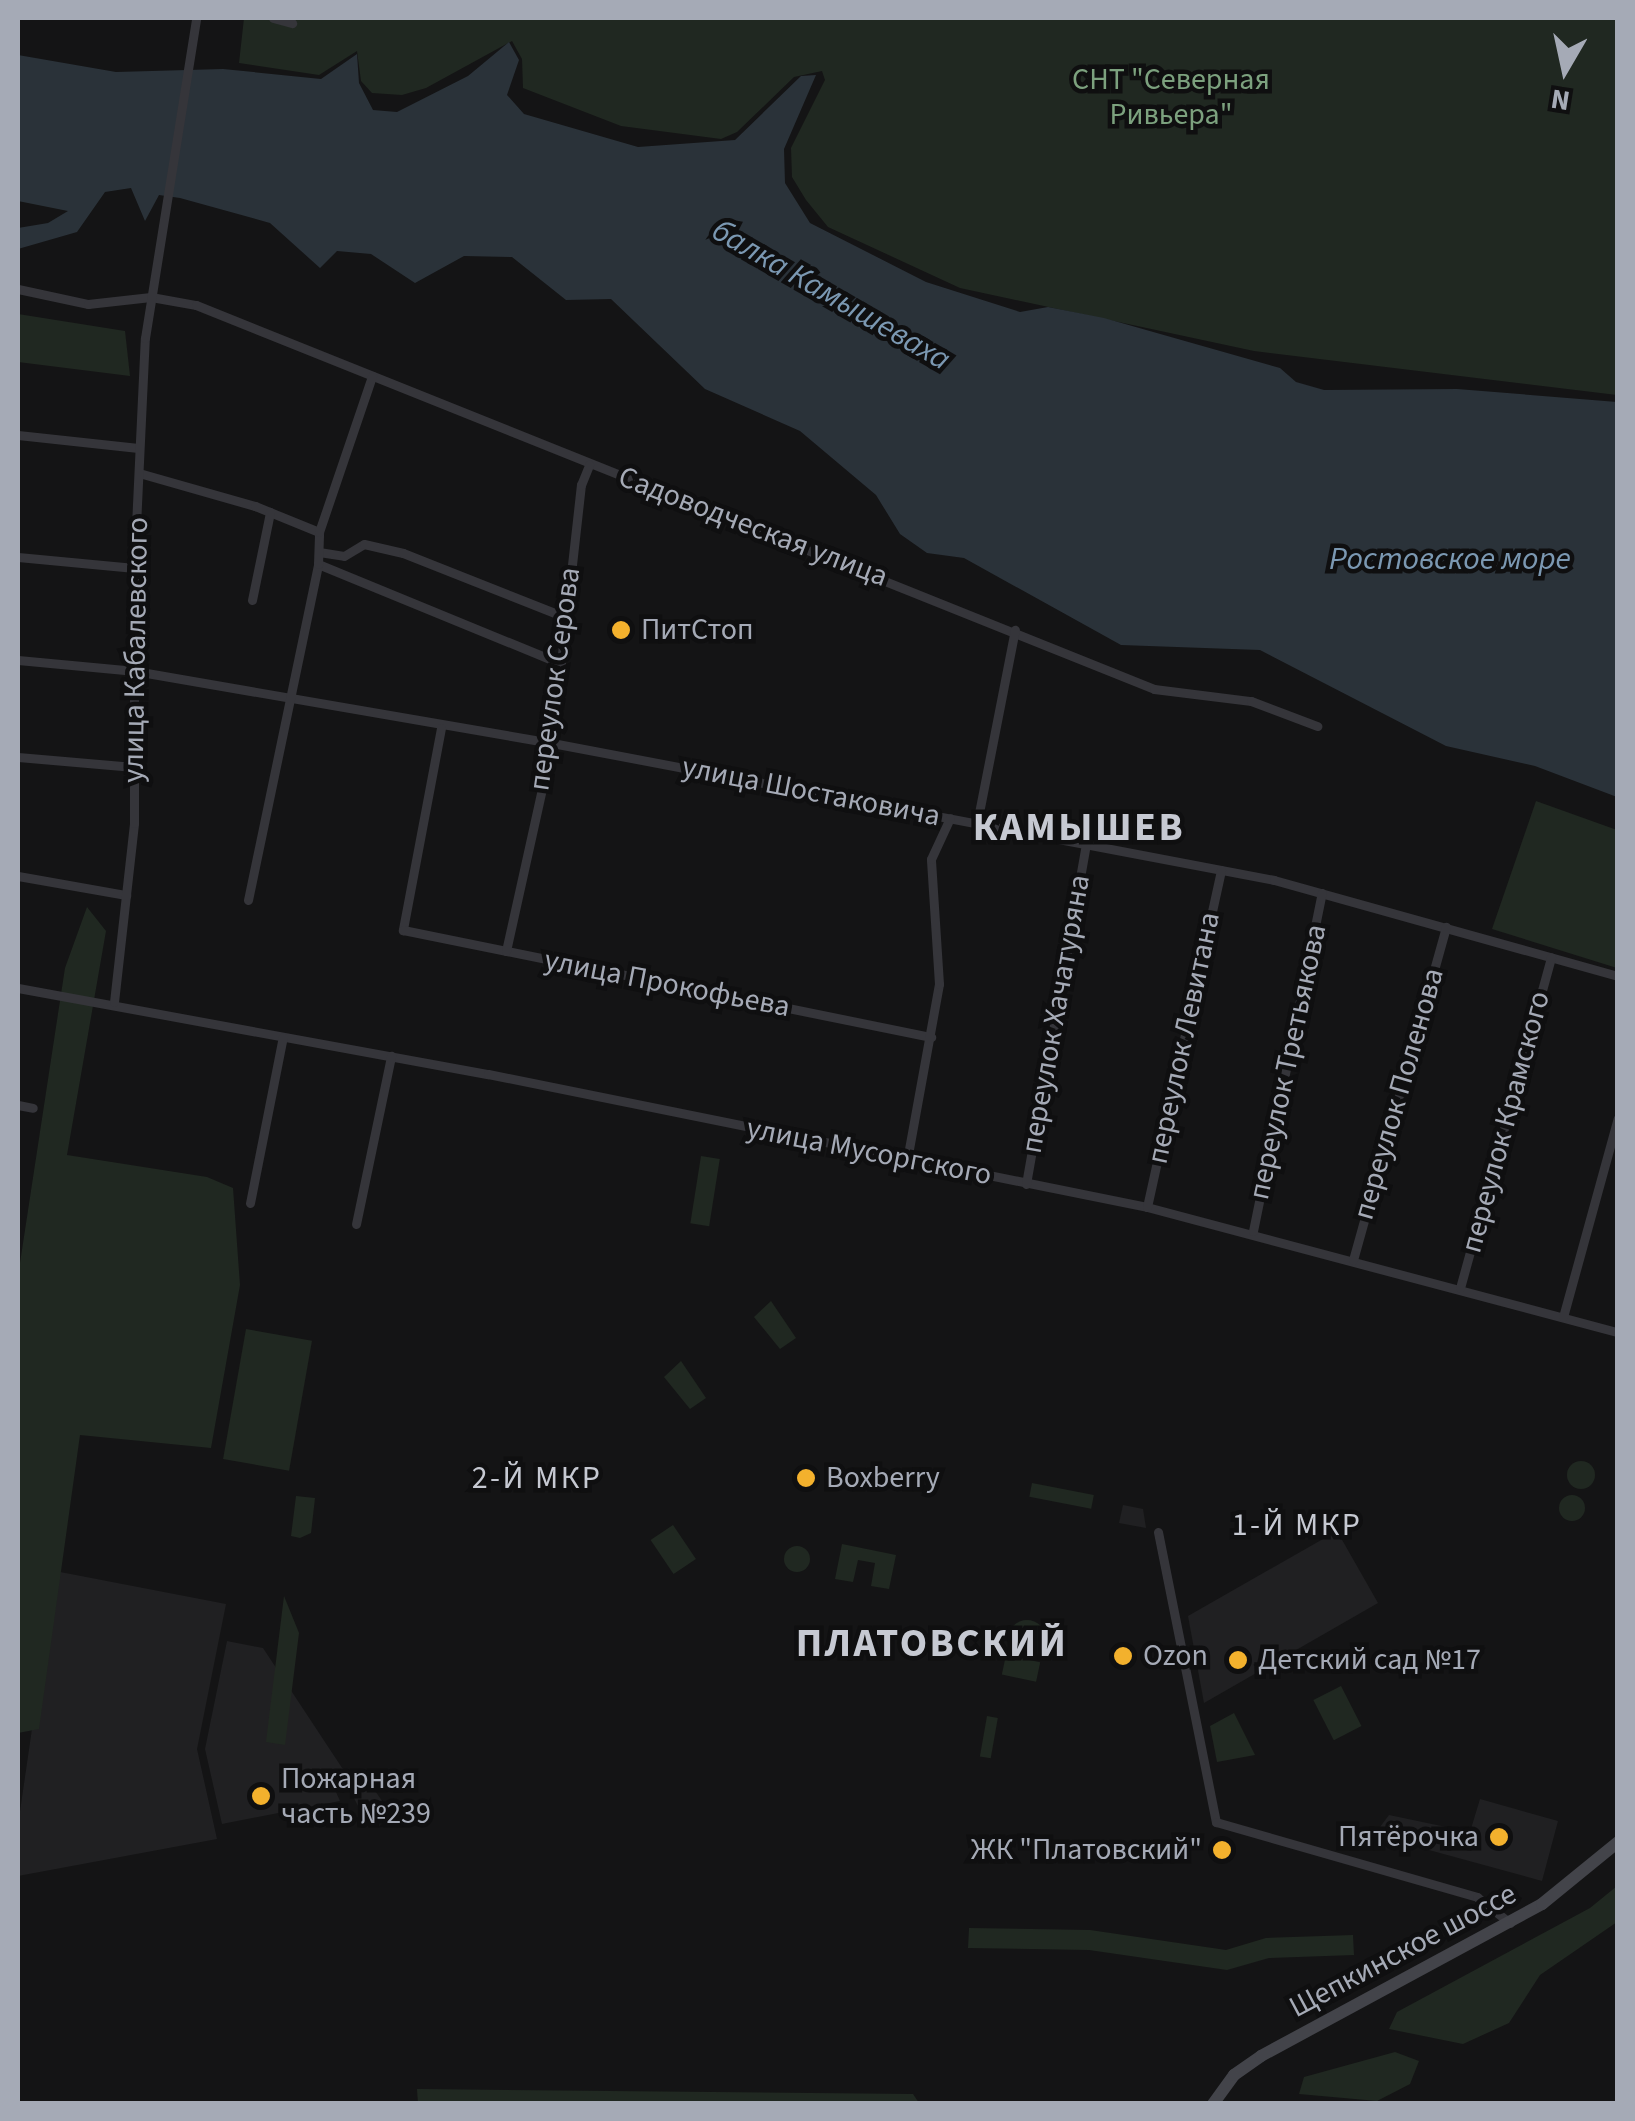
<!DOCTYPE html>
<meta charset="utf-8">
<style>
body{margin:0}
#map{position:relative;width:1635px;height:2121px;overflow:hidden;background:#141415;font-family:"Source Sans 3",sans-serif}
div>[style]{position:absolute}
.built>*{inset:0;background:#202022}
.green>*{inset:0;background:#202821;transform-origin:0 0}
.round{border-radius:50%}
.water>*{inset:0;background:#2a3239}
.minor>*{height:9px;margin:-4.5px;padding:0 4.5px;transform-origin:4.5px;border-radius:4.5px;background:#35353a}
.secondary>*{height:12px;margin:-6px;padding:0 6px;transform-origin:6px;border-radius:6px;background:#43444a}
.dots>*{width:28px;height:28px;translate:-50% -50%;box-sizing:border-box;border:5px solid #0f0f10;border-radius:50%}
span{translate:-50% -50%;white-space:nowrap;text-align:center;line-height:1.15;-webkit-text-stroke:9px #0f0f10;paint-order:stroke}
.park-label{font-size:30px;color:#7ca17e}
.street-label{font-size:30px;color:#a5aab6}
.poi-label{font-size:30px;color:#a5aab6}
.left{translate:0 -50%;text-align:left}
.right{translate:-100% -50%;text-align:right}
.water-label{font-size:32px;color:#7b98b2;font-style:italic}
.neighbourhood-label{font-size:32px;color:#c6c9d2;letter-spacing:2.5px}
.district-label{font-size:40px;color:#c6c9d2;font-weight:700;letter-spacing:2.5px}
.frame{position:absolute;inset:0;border:20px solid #a5aab6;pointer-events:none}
.north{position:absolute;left:1515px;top:20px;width:100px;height:100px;-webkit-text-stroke:8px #0f0f10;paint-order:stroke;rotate:189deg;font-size:28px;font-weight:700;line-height:40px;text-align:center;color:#a5aab6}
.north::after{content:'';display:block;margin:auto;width:35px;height:45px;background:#a5aab6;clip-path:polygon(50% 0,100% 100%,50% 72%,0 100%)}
</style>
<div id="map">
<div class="built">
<div style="clip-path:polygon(1123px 1505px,1143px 1509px,1146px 1528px,1119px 1523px)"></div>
<div style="clip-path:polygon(1337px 1531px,1378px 1603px,1204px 1703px,1188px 1616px)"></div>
<div style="clip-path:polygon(55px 1571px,226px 1604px,197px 1749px,217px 1839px,18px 1876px,18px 1825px)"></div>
<div style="clip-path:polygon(227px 1641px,263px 1648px,352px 1783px,336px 1792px,340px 1801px,222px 1824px,205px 1749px)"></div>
<div style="clip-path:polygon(371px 1785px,387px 1808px,361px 1812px,353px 1796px)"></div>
<div style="clip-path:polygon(1480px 1799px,1558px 1821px,1542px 1881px,1374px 1835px,1389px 1815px,1470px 1832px)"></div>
</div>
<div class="green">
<div style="clip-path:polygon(244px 18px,1617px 18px,1617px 395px,1254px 351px,960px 288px,828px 227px,806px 200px,792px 177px,791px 148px,825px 80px,822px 71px,794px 77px,737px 132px,721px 139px,621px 126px,523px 88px,522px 59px,512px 41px,426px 88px,402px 95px,372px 93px,361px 81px,357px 51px,319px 75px,239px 63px)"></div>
<div style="clip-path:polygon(18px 314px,125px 331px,130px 376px,18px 362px)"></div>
<div style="clip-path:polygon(1536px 801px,1617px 830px,1617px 968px,1492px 929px)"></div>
<div style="clip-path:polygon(87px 907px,106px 931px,67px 1155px,207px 1177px,233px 1188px,240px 1285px,211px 1448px,80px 1435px,39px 1729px,18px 1733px,18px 1276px,65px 968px)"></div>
<div style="left:701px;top:1156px;width:19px;height:68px;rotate:9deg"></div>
<div style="clip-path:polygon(771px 1301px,796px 1338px,780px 1349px,754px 1317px)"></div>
<div style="left:246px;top:1329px;width:67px;height:132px;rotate:10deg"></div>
<div style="clip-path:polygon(681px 1361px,706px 1398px,690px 1409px,664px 1377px)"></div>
<div class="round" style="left:1567px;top:1461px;width:28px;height:28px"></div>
<div style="left:1032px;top:1483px;width:63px;height:14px;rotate:11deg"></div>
<div class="round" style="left:1559px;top:1495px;width:26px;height:26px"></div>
<div style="clip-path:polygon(296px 1496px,315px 1498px,311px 1533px,300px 1538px,291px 1536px)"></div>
<div style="left:673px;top:1525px;width:41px;height:27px;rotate:56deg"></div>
<div style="clip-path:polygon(842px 1544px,896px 1555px,889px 1589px,871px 1586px,875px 1563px,858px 1560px,853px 1582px,835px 1579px)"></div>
<div class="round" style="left:784px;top:1546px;width:26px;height:26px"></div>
<div style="clip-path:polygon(284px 1596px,299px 1633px,285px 1745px,266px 1742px)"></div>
<div class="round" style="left:1008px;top:1620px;width:38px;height:38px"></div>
<div style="left:1006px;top:1655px;width:35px;height:20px;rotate:12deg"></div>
<div style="left:1341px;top:1686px;width:45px;height:31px;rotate:63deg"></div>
<div style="clip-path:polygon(1234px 1713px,1255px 1755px,1217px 1762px,1210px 1726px)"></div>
<div style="left:987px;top:1716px;width:11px;height:41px;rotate:10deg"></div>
<div style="clip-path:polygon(1617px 1886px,1617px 1922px,1540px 1975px,1509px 2023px,1463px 2044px,1389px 2029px,1397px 2012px,1590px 1908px)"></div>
<div style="clip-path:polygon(969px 1928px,1090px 1930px,1226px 1950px,1266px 1938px,1353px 1935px,1354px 1955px,1269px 1958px,1227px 1970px,1089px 1950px,968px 1948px)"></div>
<div style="clip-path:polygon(1395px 2052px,1419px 2061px,1410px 2084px,1377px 2101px,1299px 2094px,1304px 2077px)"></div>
<div style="clip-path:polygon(417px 2089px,913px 2094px,919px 2103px,418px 2104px)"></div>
</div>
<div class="water">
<div style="clip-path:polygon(509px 42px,519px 60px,507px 95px,524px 114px,638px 147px,735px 140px,801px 76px,816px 75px,784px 149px,785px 183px,810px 223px,926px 282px,1020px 312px,1048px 307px,1104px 318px,1280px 368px,1296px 382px,1324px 390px,1457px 389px,1617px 402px,1617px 797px,1535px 766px,1446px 746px,1260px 650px,1121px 645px,964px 558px,927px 553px,900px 534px,876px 495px,800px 431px,705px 389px,611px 299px,566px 300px,512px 257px,464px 256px,415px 283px,371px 254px,337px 251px,320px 268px,270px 223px,180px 198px,159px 195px,145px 221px,131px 188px,105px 192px,77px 232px,18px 249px,18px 228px,48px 223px,68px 211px,18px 201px,18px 55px,116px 72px,223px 69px,321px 79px,357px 54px,359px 83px,373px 110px,397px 112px,468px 76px)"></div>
</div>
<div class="minor">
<div style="left:273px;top:18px;width:20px;rotate:15deg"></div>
<div style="left:18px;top:289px;width:72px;rotate:12.1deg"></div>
<div style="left:88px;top:304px;width:63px;rotate:-6.3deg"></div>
<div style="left:151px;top:297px;width:46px;rotate:10.1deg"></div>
<div style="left:196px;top:305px;width:1032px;rotate:21.84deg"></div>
<div style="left:1154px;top:689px;width:98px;rotate:7.1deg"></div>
<div style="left:1251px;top:701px;width:71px;rotate:20.7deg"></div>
<div style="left:18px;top:435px;width:121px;rotate:6.2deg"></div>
<div style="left:139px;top:473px;width:121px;rotate:15.9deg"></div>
<div style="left:255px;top:506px;width:69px;rotate:22.1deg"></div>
<div style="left:319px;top:552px;width:25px;rotate:9deg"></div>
<div style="left:344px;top:556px;width:23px;rotate:-31deg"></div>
<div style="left:364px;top:544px;width:40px;rotate:13deg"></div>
<div style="left:403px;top:553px;width:174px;rotate:21.6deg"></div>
<div style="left:18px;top:557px;width:117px;rotate:5.4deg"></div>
<div style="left:318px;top:564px;width:261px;rotate:22.3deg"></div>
<div style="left:252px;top:600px;width:90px;rotate:-78.4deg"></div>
<div style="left:18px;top:660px;width:118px;rotate:5.4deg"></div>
<div style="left:135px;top:671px;width:423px;rotate:9.8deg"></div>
<div style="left:552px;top:743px;width:735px;rotate:10.74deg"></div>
<div style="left:1274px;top:880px;width:357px;rotate:15.6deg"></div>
<div style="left:441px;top:728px;width:206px;rotate:100.7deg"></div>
<div style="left:403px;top:930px;width:539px;rotate:11.46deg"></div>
<div style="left:18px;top:757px;width:116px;rotate:4.9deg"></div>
<div style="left:977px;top:823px;width:197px;rotate:-78.9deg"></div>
<div style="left:18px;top:876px;width:110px;rotate:10deg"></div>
<div style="left:248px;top:900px;width:343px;rotate:-78.2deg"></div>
<div style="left:318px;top:564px;width:32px;rotate:-88deg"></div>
<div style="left:319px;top:532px;width:165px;rotate:-71.2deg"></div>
<div style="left:506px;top:951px;width:213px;rotate:-77.5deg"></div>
<div style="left:552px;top:743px;width:260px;rotate:-83.6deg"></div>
<div style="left:581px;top:485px;width:22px;rotate:-68deg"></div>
<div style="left:18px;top:988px;width:478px;rotate:10.4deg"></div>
<div style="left:488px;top:1074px;width:672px;rotate:11.41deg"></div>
<div style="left:1147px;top:1207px;width:487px;rotate:14.9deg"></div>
<div style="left:114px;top:1002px;width:180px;rotate:-83.6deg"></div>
<div style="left:134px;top:823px;width:255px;rotate:-90deg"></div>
<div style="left:134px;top:568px;width:230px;rotate:-87.3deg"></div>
<div style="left:145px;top:338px;width:324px;rotate:-80.9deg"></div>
<div style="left:18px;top:1105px;width:15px;rotate:11deg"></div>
<div style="left:907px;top:1160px;width:179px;rotate:-79.7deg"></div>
<div style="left:939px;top:984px;width:125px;rotate:-93.7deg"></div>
<div style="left:931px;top:859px;width:45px;rotate:-65.1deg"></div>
<div style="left:1026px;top:1184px;width:345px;rotate:-80deg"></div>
<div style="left:250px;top:1203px;width:169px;rotate:-78.8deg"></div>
<div style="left:1147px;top:1207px;width:345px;rotate:-77.6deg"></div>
<div style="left:356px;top:1224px;width:172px;rotate:-78.2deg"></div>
<div style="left:1253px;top:1231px;width:345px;rotate:-78.5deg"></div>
<div style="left:1353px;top:1260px;width:346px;rotate:-74.4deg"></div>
<div style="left:1460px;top:1288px;width:343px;rotate:-74.6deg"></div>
<div style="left:1563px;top:1317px;width:206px;rotate:-74.6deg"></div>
<div style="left:1158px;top:1532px;width:296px;rotate:78.7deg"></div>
<div style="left:1216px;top:1822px;width:272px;rotate:16deg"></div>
<div style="left:1477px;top:1897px;width:42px;rotate:38.2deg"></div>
</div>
<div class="secondary">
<div style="left:1213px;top:2104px;width:36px;rotate:-54deg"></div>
<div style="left:1234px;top:2075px;width:33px;rotate:-35deg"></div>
<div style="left:1261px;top:2056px;width:319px;rotate:-28.4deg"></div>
<div style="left:1542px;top:1904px;width:98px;rotate:-39.2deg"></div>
</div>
<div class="dots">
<div style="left:621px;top:630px;background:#f3b12d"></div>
<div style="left:806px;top:1478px;background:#f3b12d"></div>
<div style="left:1123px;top:1656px;background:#f3b12d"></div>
<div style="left:1238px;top:1660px;background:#f3b12d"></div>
<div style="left:261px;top:1796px;background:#f3b12d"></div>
<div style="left:1499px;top:1837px;background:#f3b12d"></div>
<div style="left:1222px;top:1850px;background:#f3b12d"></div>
</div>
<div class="park-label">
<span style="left:1171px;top:97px">СНТ "Северная<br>Ривьера"</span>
</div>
<div class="street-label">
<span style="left:753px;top:527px;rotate:21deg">Садоводческая улица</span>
<span style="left:136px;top:650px;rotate:-89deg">улица Кабалевского</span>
<span style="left:555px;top:679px;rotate:-82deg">переулок Серова</span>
<span style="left:811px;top:792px;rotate:11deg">улица Шостаковича</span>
<span style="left:667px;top:984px;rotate:11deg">улица Прокофьева</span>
<span style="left:1056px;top:1014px;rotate:-80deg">переулок Хачатуряна</span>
<span style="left:1184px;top:1038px;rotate:-78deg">переулок Левитана</span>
<span style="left:1288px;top:1062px;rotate:-78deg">переулок Третьякова</span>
<span style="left:1399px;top:1094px;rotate:-74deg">переулок Поленова</span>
<span style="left:1506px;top:1122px;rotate:-75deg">переулок Крамского</span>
<span style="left:869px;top:1152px;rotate:11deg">улица Мусоргского</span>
<span style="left:1403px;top:1951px;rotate:-28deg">Щепкинское шоссе</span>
</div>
<div class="poi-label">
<span class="left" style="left:641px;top:630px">ПитСтоп</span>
<span class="left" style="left:826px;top:1478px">Boxberry</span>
<span class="left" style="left:1143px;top:1656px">Ozon</span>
<span class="left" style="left:1258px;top:1660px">Детский сад №17</span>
<span class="left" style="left:281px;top:1796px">Пожарная<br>часть №239</span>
<span class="right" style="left:1479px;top:1837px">Пятёрочка</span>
<span class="right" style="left:1202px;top:1850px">ЖК "Платовский"</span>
</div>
<div class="water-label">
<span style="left:831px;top:295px;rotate:30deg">балка Камышеваха</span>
<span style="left:1450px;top:559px">Ростовское море</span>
</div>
<div class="neighbourhood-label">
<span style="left:537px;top:1478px">2-Й МКР</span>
<span style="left:1297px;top:1525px">1-Й МКР</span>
</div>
<div class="district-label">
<span style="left:1079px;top:828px">КАМЫШЕВ</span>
<span style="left:932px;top:1644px">ПЛАТОВСКИЙ</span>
</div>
<div class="frame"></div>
<div class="north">N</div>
</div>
